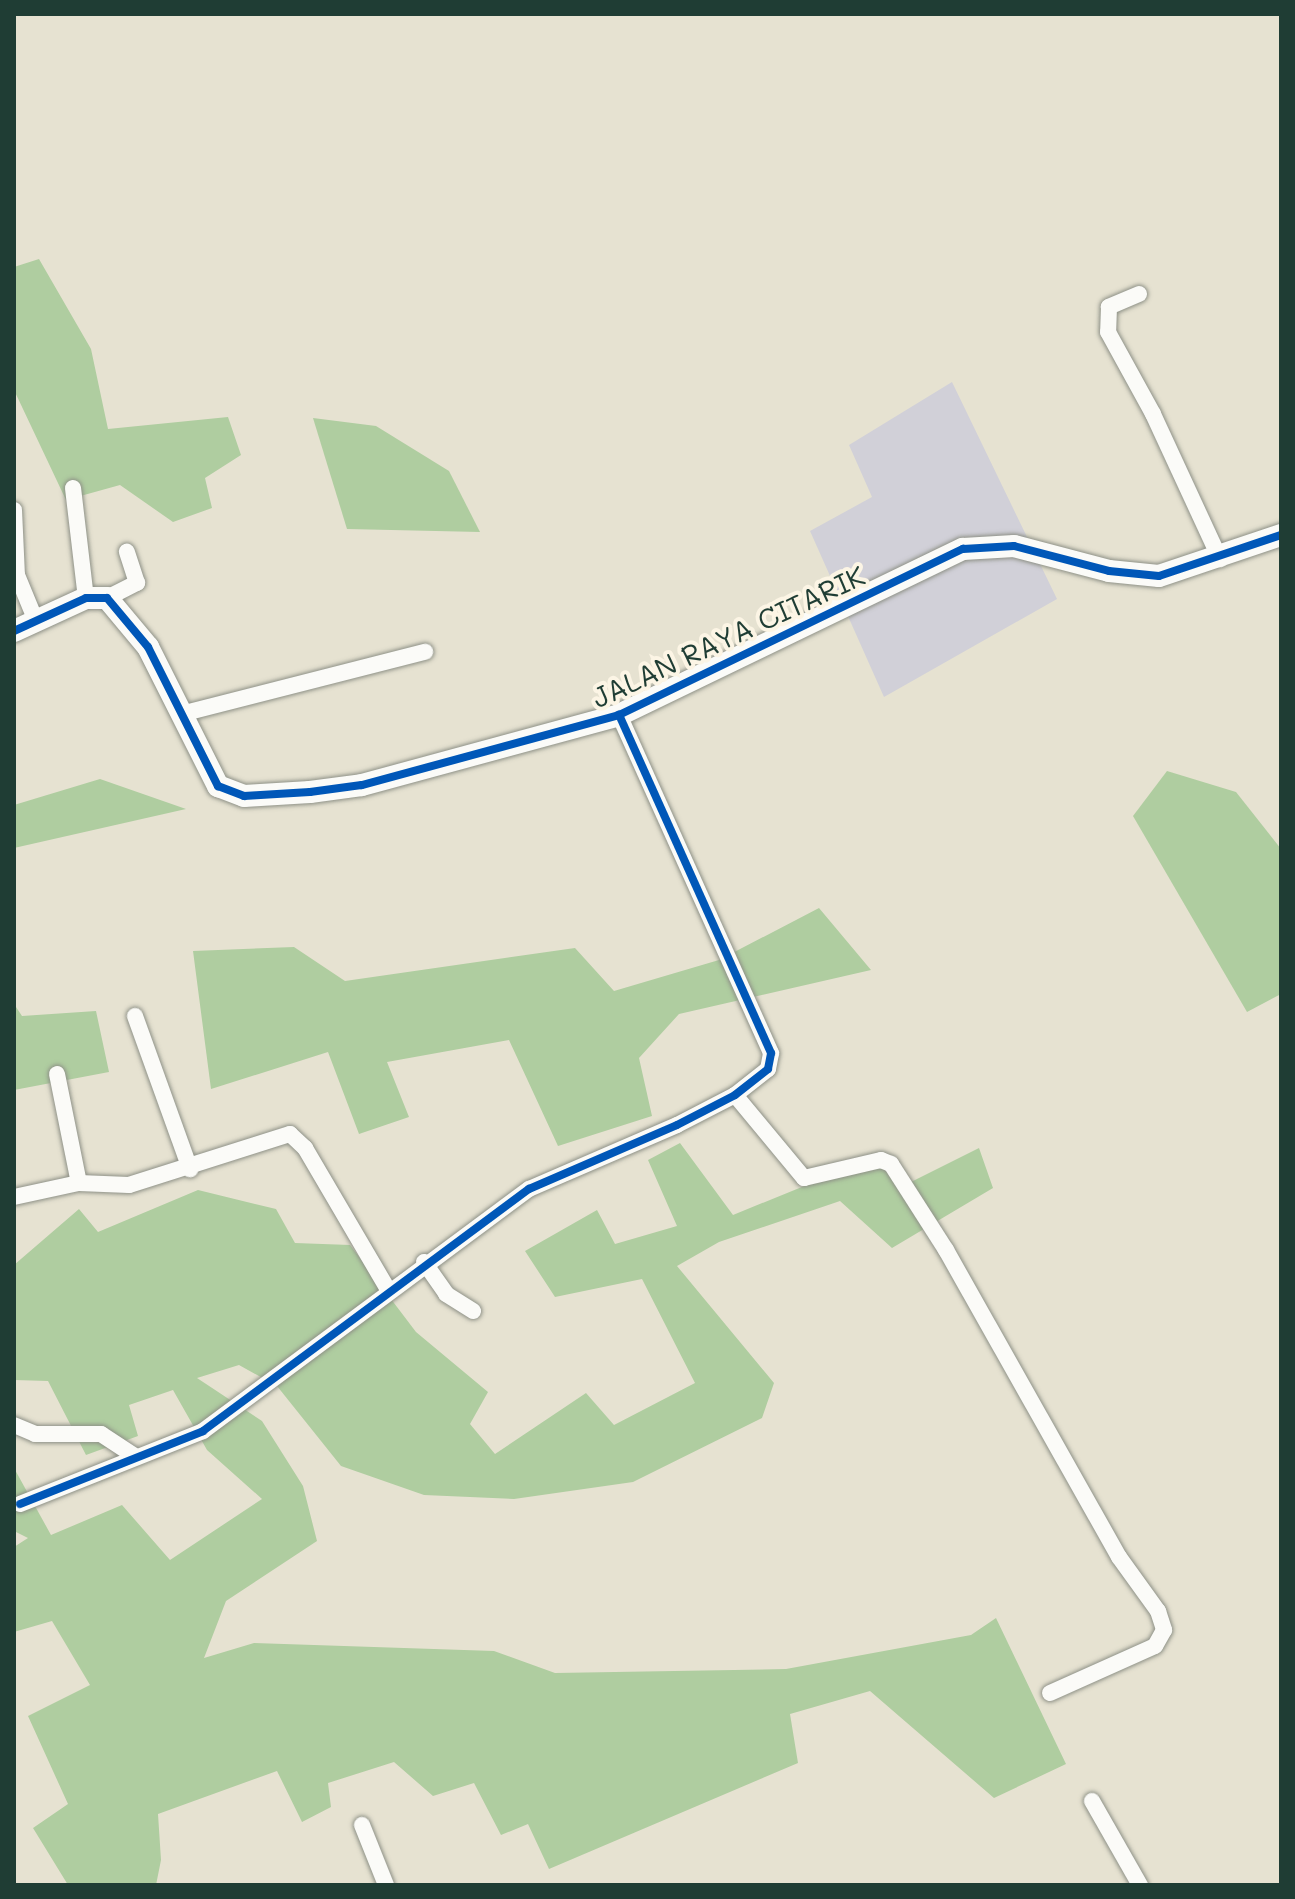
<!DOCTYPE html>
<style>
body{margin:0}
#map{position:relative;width:1295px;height:1899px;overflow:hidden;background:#e6e2d1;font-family:Mali,sans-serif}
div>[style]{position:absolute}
.industrial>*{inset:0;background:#d1d0d8}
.forest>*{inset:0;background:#afcda0}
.roads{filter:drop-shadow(0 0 2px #8e9187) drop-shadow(0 0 2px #8e9187)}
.street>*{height:16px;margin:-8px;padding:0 8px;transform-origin:8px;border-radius:8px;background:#fbfbf8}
.secondary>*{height:22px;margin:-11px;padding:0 11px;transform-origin:11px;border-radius:11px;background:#fbfbf8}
.cycleway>*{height:8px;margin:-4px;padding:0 4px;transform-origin:4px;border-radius:4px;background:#0057b8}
span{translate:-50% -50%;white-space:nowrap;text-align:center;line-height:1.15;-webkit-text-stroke:8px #fcf5e5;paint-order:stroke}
.street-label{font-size:28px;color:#1f3d34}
.frame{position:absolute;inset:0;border:16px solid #1f3d34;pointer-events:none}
</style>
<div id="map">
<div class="industrial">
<div style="clip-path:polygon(952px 382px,1057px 599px,884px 697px,810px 531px,872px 497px,849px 445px)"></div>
</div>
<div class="forest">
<div style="clip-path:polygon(39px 259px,91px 349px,108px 429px,228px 417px,241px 455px,205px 478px,212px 508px,173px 522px,120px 485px,66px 500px,14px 390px,14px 267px)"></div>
<div style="clip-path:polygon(313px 418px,376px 426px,449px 471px,480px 532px,347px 529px)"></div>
<div style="clip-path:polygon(1167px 771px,1236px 792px,1281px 849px,1281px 994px,1247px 1012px,1133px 816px)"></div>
<div style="clip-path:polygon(100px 779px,186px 809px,14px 848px,14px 805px)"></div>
<div style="clip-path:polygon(819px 908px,871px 970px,679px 1014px,639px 1058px,652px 1116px,558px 1146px,509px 1040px,387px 1062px,409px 1117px,359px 1134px,328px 1052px,211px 1089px,193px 951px,294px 947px,345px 981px,575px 948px,614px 991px,719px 960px)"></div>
<div style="clip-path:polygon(14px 1004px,22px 1016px,96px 1011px,109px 1072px,14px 1090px)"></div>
<div style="clip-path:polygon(680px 1143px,733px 1215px,868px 1160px,907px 1184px,979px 1148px,993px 1188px,892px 1248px,840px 1201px,719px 1242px,677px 1266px,774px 1383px,762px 1418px,633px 1482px,514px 1499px,424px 1495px,341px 1466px,277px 1386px,239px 1365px,197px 1378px,262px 1421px,303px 1486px,317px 1541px,226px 1601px,204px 1658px,254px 1643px,494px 1651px,555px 1673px,786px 1669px,971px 1635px,996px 1618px,1066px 1764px,994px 1798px,870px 1691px,790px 1714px,798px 1763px,549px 1869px,528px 1824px,501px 1835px,474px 1783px,433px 1796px,394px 1762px,328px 1783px,331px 1807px,302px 1822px,277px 1771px,158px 1814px,161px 1860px,156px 1885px,68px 1885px,33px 1828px,68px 1804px,28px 1716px,90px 1685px,52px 1621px,14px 1632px,14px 1547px,28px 1538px,14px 1531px,14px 1468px,51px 1535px,122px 1505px,170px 1560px,262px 1499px,207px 1450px,173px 1390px,129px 1405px,138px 1436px,86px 1455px,48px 1381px,14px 1380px,14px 1265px,79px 1209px,98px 1232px,198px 1190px,276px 1209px,295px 1243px,350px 1245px,416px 1332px,488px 1392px,470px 1424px,495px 1454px,586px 1393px,614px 1425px,695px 1383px,642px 1279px,555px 1297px,525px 1251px,597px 1210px,615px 1244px,677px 1226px,648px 1160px)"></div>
</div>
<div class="roads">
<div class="street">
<div style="left:1139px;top:294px;width:33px;rotate:157deg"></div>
<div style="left:1109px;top:307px;width:25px;rotate:92deg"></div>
<div style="left:1108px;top:332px;width:94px;rotate:61.2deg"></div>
<div style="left:1153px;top:414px;width:160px;rotate:65.2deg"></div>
<div style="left:73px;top:488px;width:111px;rotate:83.3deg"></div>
<div style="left:14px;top:510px;width:65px;rotate:87.4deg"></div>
<div style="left:17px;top:575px;width:50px;rotate:67.6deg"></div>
<div style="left:107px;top:598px;width:34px;rotate:-27deg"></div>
<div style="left:137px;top:583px;width:33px;rotate:-108deg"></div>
<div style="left:181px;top:714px;width:252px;rotate:-14.3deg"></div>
<div style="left:135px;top:1016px;width:163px;rotate:70.2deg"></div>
<div style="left:57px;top:1074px;width:111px;rotate:78.6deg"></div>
<div style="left:735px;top:1095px;width:108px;rotate:50.3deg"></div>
<div style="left:804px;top:1178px;width:79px;rotate:-13.2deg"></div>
<div style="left:881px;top:1160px;width:11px;rotate:22deg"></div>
<div style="left:891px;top:1164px;width:102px;rotate:57.4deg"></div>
<div style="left:946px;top:1250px;width:352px;rotate:60.6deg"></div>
<div style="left:1119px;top:1557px;width:67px;rotate:54.2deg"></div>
<div style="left:1158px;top:1611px;width:20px;rotate:72deg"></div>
<div style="left:1164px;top:1630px;width:18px;rotate:119deg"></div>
<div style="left:1155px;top:1646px;width:115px;rotate:155.9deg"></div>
<div style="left:14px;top:1197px;width:66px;rotate:-12.2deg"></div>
<div style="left:79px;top:1183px;width:50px;rotate:2.3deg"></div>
<div style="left:129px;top:1185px;width:169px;rotate:-17.6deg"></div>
<div style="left:290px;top:1134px;width:21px;rotate:43deg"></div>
<div style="left:305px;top:1148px;width:166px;rotate:59.6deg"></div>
<div style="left:424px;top:1262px;width:39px;rotate:55deg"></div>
<div style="left:446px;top:1294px;width:32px;rotate:32deg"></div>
<div style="left:14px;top:1425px;width:23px;rotate:23deg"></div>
<div style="left:35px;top:1434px;width:66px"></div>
<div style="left:101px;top:1434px;width:42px;rotate:33.3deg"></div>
<div style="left:20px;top:1504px;width:197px;rotate:-21.7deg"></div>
<div style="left:203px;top:1431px;width:406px;rotate:-36.6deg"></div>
<div style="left:529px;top:1189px;width:161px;rotate:-23.4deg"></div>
<div style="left:677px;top:1125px;width:65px;rotate:-27.3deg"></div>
<div style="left:735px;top:1095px;width:42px;rotate:-38.2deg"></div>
<div style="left:768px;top:1069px;width:16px;rotate:-79deg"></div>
<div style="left:771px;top:1053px;width:371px;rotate:-114.2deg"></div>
<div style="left:1092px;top:1801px;width:97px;rotate:60.3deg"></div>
<div style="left:362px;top:1825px;width:65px;rotate:68.2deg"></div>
</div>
<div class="secondary">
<div style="left:14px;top:631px;width:79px;rotate:-24.6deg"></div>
<div style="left:86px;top:598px;width:21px"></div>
<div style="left:107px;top:598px;width:64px;rotate:50.1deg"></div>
<div style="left:148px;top:647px;width:156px;rotate:63.3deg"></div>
<div style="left:218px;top:786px;width:28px;rotate:21deg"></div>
<div style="left:244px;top:796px;width:66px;rotate:-3.5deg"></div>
<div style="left:310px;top:792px;width:52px;rotate:-7.7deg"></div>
<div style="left:362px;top:785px;width:266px;rotate:-15.2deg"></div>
<div style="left:619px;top:715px;width:382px;rotate:-25.8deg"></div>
<div style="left:963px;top:549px;width:51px;rotate:-3.4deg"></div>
<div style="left:1014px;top:546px;width:98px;rotate:14.7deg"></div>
<div style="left:1109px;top:571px;width:50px;rotate:5.7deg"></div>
<div style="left:1159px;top:576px;width:129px;rotate:-18.6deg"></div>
</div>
</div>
<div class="cycleway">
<div style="left:14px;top:631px;width:79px;rotate:-24.6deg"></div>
<div style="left:86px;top:598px;width:21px"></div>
<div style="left:107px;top:598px;width:64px;rotate:50.1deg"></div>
<div style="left:148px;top:647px;width:156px;rotate:63.3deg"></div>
<div style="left:218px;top:786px;width:28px;rotate:21deg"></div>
<div style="left:244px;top:796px;width:66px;rotate:-3.5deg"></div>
<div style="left:310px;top:792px;width:52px;rotate:-7.7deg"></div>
<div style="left:362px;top:785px;width:266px;rotate:-15.2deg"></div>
<div style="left:619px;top:715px;width:382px;rotate:-25.8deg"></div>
<div style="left:963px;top:549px;width:51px;rotate:-3.4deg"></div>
<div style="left:1014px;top:546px;width:98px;rotate:14.7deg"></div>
<div style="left:1109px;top:571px;width:50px;rotate:5.7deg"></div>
<div style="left:1159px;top:576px;width:129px;rotate:-18.6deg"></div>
<div style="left:20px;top:1504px;width:197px;rotate:-21.7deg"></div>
<div style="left:203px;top:1431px;width:406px;rotate:-36.6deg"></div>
<div style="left:529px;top:1189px;width:161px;rotate:-23.4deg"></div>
<div style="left:677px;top:1125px;width:65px;rotate:-27.3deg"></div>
<div style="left:735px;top:1095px;width:42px;rotate:-38.2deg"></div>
<div style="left:768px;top:1069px;width:16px;rotate:-79deg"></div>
<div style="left:771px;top:1053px;width:371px;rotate:-114.2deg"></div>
</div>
<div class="street-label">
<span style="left:728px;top:636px;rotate:-25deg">JALAN RAYA CITARIK</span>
</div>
<div class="frame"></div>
</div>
